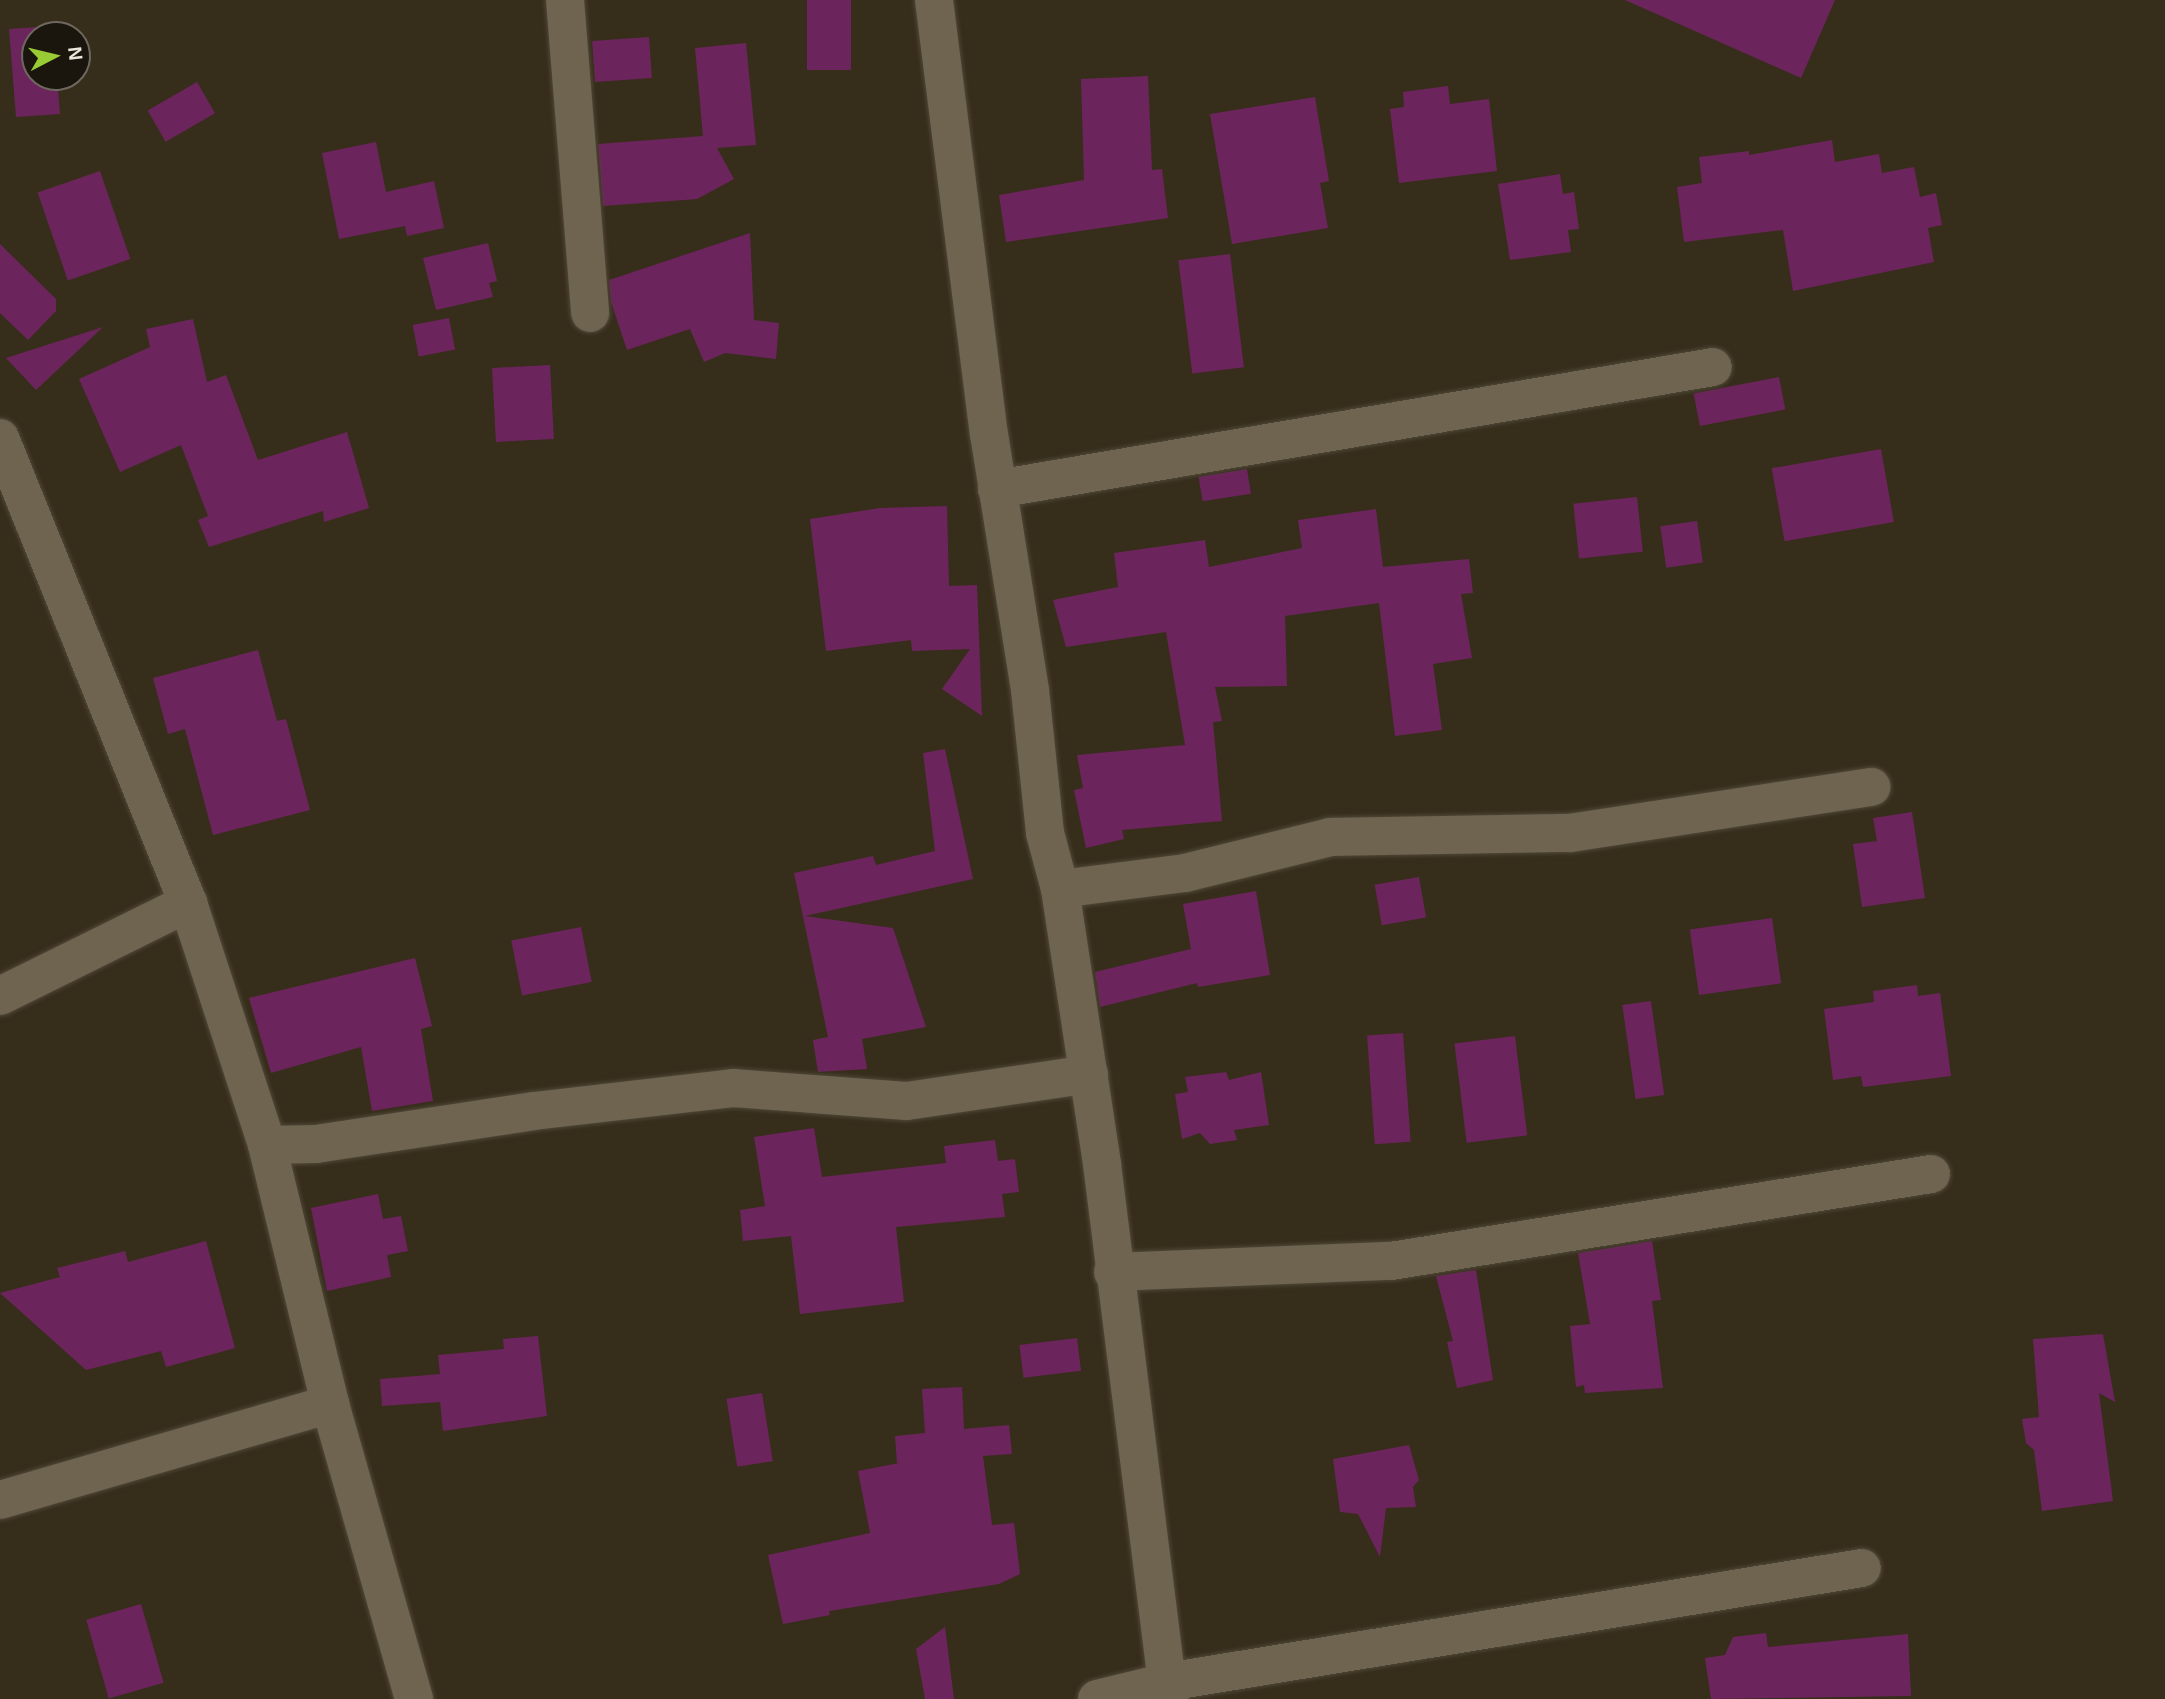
<!DOCTYPE html>
<style>
body{margin:0}
#map{position:relative;width:2165px;height:1699px;overflow:hidden;background:#372d1b;font-family:Helvetica,sans-serif}
div>[style]{position:absolute}
.building>*{inset:0;background:#6c255c;transform-origin:0 0}
.roads{filter:drop-shadow(0 0 2px #4f4838) drop-shadow(0 0 2px #4f4838)}
.minor>*{height:38px;margin:-19px;padding:0 19px;transform-origin:19px;border-radius:19px;background:#6e6450}
span{translate:-50% -50%;white-space:nowrap;text-align:center;line-height:1.15;-webkit-text-stroke:5px #1a160e;paint-order:stroke}
.north{position:absolute;left:21px;top:21px;width:70px;height:70px;box-sizing:border-box;background:#1a160e;border:2px solid #6e6960;border-radius:50%;rotate:83deg;font-size:19px;font-weight:700;line-height:28px;text-align:center;color:#ece6db}
.north::after{content:'';display:block;margin:auto;width:24px;height:32px;background:#99cb35;clip-path:polygon(50% 0,100% 100%,50% 72%,0 100%)}
</style>
<div id="map">
<div class="building">
<div style="left:807px;top:0;width:44px;height:70px"></div>
<div style="clip-path:polygon(1625px 0,1835px 0,1801px 78px)"></div>
<div style="clip-path:polygon(53px 26px,54px 35px,35px 35px,35px 77px,57px 77px,60px 114px,16px 117px,9px 29px)"></div>
<div style="left:649px;top:37px;width:41px;height:57px;rotate:86deg"></div>
<div style="clip-path:polygon(746px 43px,756px 145px,717px 148px,734px 179px,697px 199px,603px 206px,598px 144px,703px 136px,695px 48px)"></div>
<div style="clip-path:polygon(1148px 76px,1152px 170px,1162px 169px,1168px 218px,1006px 242px,999px 195px,1084px 180px,1081px 79px)"></div>
<div style="left:197px;top:82px;width:36px;height:57px;rotate:60deg"></div>
<div style="clip-path:polygon(1448px 86px,1450px 104px,1489px 99px,1497px 171px,1399px 183px,1390px 109px,1404px 107px,1403px 92px)"></div>
<div style="clip-path:polygon(1315px 97px,1329px 181px,1320px 183px,1328px 228px,1232px 244px,1210px 114px)"></div>
<div style="clip-path:polygon(1832px 140px,1835px 162px,1879px 154px,1882px 173px,1914px 167px,1920px 197px,1936px 193px,1942px 225px,1928px 228px,1934px 262px,1793px 291px,1783px 230px,1684px 242px,1677px 187px,1702px 183px,1699px 157px,1749px 151px,1749px 155px)"></div>
<div style="clip-path:polygon(376px 142px,386px 192px,434px 181px,444px 228px,407px 236px,405px 226px,339px 239px,322px 153px)"></div>
<div style="left:100px;top:171px;width:93px;height:66px;rotate:71deg"></div>
<div style="clip-path:polygon(1560px 174px,1563px 194px,1574px 192px,1579px 229px,1568px 230px,1571px 252px,1510px 260px,1498px 184px)"></div>
<div style="clip-path:polygon(750px 233px,754px 320px,779px 323px,776px 359px,725px 353px,704px 362px,690px 329px,627px 350px,611px 302px,609px 280px)"></div>
<div style="clip-path:polygon(488px 243px,497px 281px,489px 283px,493px 297px,436px 310px,423px 258px)"></div>
<div style="clip-path:polygon(0 244px,56px 299px,56px 311px,28px 340px,0 313px)"></div>
<div style="left:1230px;top:254px;width:114px;height:52px;rotate:83deg"></div>
<div style="left:449px;top:318px;width:32px;height:37px;rotate:79deg"></div>
<div style="clip-path:polygon(193px 319px,207px 382px,226px 375px,258px 460px,347px 432px,369px 508px,324px 522px,323px 511px,209px 547px,198px 520px,208px 516px,181px 445px,120px 472px,79px 379px,150px 347px,146px 329px)"></div>
<div style="clip-path:polygon(103px 327px,36px 390px,6px 358px)"></div>
<div style="left:550px;top:365px;width:74px;height:58px;rotate:87deg"></div>
<div style="left:1779px;top:377px;width:33px;height:87px;rotate:79deg"></div>
<div style="left:1881px;top:449px;width:74px;height:111px;rotate:80deg"></div>
<div style="left:1247px;top:469px;width:25px;height:49px;rotate:81deg"></div>
<div style="left:1637px;top:497px;width:55px;height:64px;rotate:84deg"></div>
<div style="clip-path:polygon(947px 506px,949px 586px,977px 585px,982px 716px,942px 689px,970px 649px,912px 651px,911px 640px,826px 651px,810px 519px,880px 508px)"></div>
<div style="clip-path:polygon(1376px 509px,1383px 567px,1469px 559px,1473px 593px,1461px 594px,1472px 658px,1433px 664px,1442px 730px,1395px 736px,1379px 603px,1285px 616px,1287px 686px,1215px 687px,1222px 721px,1213px 722px,1222px 821px,1122px 830px,1124px 839px,1086px 848px,1074px 790px,1083px 788px,1077px 755px,1185px 745px,1166px 632px,1066px 647px,1053px 600px,1118px 587px,1114px 553px,1205px 540px,1209px 567px,1302px 548px,1298px 520px)"></div>
<div style="left:1697px;top:521px;width:42px;height:37px;rotate:82deg"></div>
<div style="clip-path:polygon(258px 650px,277px 721px,286px 719px,310px 810px,213px 835px,185px 729px,168px 734px,153px 678px)"></div>
<div style="clip-path:polygon(945px 749px,973px 879px,805px 916px,893px 928px,926px 1027px,862px 1039px,867px 1069px,818px 1072px,813px 1040px,828px 1037px,794px 873px,873px 856px,876px 865px,935px 851px,923px 753px)"></div>
<div style="clip-path:polygon(1912px 812px,1925px 898px,1862px 907px,1853px 844px,1877px 841px,1873px 818px)"></div>
<div style="left:1419px;top:877px;width:41px;height:45px;rotate:80deg"></div>
<div style="clip-path:polygon(1256px 891px,1270px 975px,1198px 987px,1197px 983px,1100px 1007px,1095px 972px,1191px 949px,1183px 904px)"></div>
<div style="left:1772px;top:918px;width:66px;height:83px;rotate:82deg"></div>
<div style="left:581px;top:927px;width:56px;height:71px;rotate:79deg"></div>
<div style="clip-path:polygon(415px 958px,432px 1026px,421px 1029px,433px 1101px,372px 1111px,361px 1047px,271px 1073px,249px 998px)"></div>
<div style="clip-path:polygon(1917px 985px,1918px 996px,1940px 993px,1951px 1076px,1863px 1087px,1861px 1076px,1833px 1080px,1824px 1009px,1874px 1002px,1873px 991px)"></div>
<div style="left:1651px;top:1001px;width:95px;height:29px;rotate:82deg"></div>
<div style="left:1403px;top:1033px;width:109px;height:36px;rotate:86deg"></div>
<div style="left:1515px;top:1036px;width:100px;height:61px;rotate:83deg"></div>
<div style="clip-path:polygon(1226px 1072px,1229px 1080px,1261px 1072px,1269px 1125px,1234px 1130px,1237px 1140px,1210px 1144px,1200px 1133px,1182px 1139px,1175px 1094px,1188px 1092px,1185px 1077px)"></div>
<div style="clip-path:polygon(814px 1128px,822px 1177px,946px 1163px,944px 1146px,995px 1140px,998px 1161px,1015px 1159px,1019px 1192px,1002px 1194px,1005px 1217px,896px 1227px,904px 1302px,800px 1314px,791px 1236px,743px 1241px,740px 1210px,765px 1206px,754px 1137px)"></div>
<div style="clip-path:polygon(378px 1194px,383px 1219px,401px 1216px,408px 1251px,387px 1255px,391px 1277px,327px 1291px,311px 1208px)"></div>
<div style="clip-path:polygon(206px 1241px,235px 1348px,166px 1367px,161px 1351px,86px 1370px,0 1293px,60px 1277px,57px 1268px,125px 1251px,128px 1262px)"></div>
<div style="clip-path:polygon(1652px 1241px,1661px 1300px,1652px 1301px,1663px 1388px,1585px 1393px,1584px 1385px,1576px 1387px,1570px 1326px,1590px 1324px,1578px 1253px)"></div>
<div style="clip-path:polygon(1476px 1270px,1493px 1380px,1457px 1388px,1447px 1342px,1453px 1341px,1436px 1276px)"></div>
<div style="clip-path:polygon(2103px 1334px,2115px 1402px,2099px 1393px,2113px 1501px,2042px 1511px,2034px 1450px,2026px 1443px,2022px 1419px,2039px 1417px,2033px 1339px)"></div>
<div style="clip-path:polygon(538px 1336px,547px 1416px,443px 1431px,440px 1402px,382px 1406px,380px 1379px,440px 1374px,438px 1355px,504px 1349px,503px 1339px)"></div>
<div style="left:1077px;top:1338px;width:33px;height:58px;rotate:83deg"></div>
<div style="clip-path:polygon(962px 1387px,964px 1429px,1009px 1425px,1012px 1454px,983px 1456px,992px 1525px,1014px 1523px,1020px 1574px,999px 1584px,829px 1611px,830px 1615px,783px 1624px,768px 1555px,870px 1533px,858px 1471px,904px 1462px,897px 1463px,895px 1436px,925px 1433px,922px 1389px)"></div>
<div style="left:762px;top:1393px;width:69px;height:36px;rotate:81deg"></div>
<div style="clip-path:polygon(1409px 1445px,1419px 1480px,1413px 1487px,1416px 1507px,1386px 1508px,1380px 1557px,1358px 1514px,1340px 1512px,1333px 1459px)"></div>
<div style="left:141px;top:1604px;width:82px;height:57px;rotate:74deg"></div>
<div style="clip-path:polygon(945px 1627px,954px 1699px,925px 1699px,916px 1649px)"></div>
<div style="clip-path:polygon(1766px 1633px,1768px 1647px,1908px 1634px,1911px 1696px,1711px 1699px,1705px 1658px,1725px 1655px,1733px 1637px)"></div>
</div>
<div class="roads">
<div class="minor">
<div style="left:565px;top:0;width:314px;rotate:85.4deg"></div>
<div style="left:934px;top:0;width:437px;rotate:82.8deg"></div>
<div style="left:989px;top:434px;width:259px;rotate:80.9deg"></div>
<div style="left:1030px;top:690px;width:144px;rotate:84deg"></div>
<div style="left:1045px;top:833px;width:58px;rotate:75deg"></div>
<div style="left:1060px;top:889px;width:278px;rotate:81.3deg"></div>
<div style="left:1102px;top:1164px;width:539px;rotate:82.86deg"></div>
<div style="left:0;top:438px;width:502px;rotate:67.99deg"></div>
<div style="left:188px;top:903px;width:255px;rotate:71.9deg"></div>
<div style="left:267px;top:1145px;width:267px;rotate:76.3deg"></div>
<div style="left:330px;top:1404px;width:307px;rotate:74.1deg"></div>
<div style="left:997px;top:489px;width:726px;rotate:-9.67deg"></div>
<div style="left:1060px;top:889px;width:126px;rotate:-7.3deg"></div>
<div style="left:1185px;top:873px;width:149px;rotate:-13.9deg"></div>
<div style="left:1330px;top:837px;width:240px;rotate:-1deg"></div>
<div style="left:1570px;top:833px;width:305px;rotate:-8.7deg"></div>
<div style="left:0;top:996px;width:210px;rotate:-26.3deg"></div>
<div style="left:267px;top:1145px;width:49px;rotate:-1.2deg"></div>
<div style="left:316px;top:1144px;width:220px;rotate:-8.6deg"></div>
<div style="left:534px;top:1111px;width:200px;rotate:-6.6deg"></div>
<div style="left:733px;top:1088px;width:174px;rotate:4.3deg"></div>
<div style="left:907px;top:1101px;width:184px;rotate:-8.4deg"></div>
<div style="left:1113px;top:1272px;width:278px;rotate:-2.3deg"></div>
<div style="left:1391px;top:1261px;width:547px;rotate:-9.15deg"></div>
<div style="left:0;top:1500px;width:344px;rotate:-16.2deg"></div>
<div style="left:1097px;top:1699px;width:72px;rotate:-13.7deg"></div>
<div style="left:1167px;top:1682px;width:704px;rotate:-9.32deg"></div>
</div>
</div>
<div class="north">N</div>
</div>
